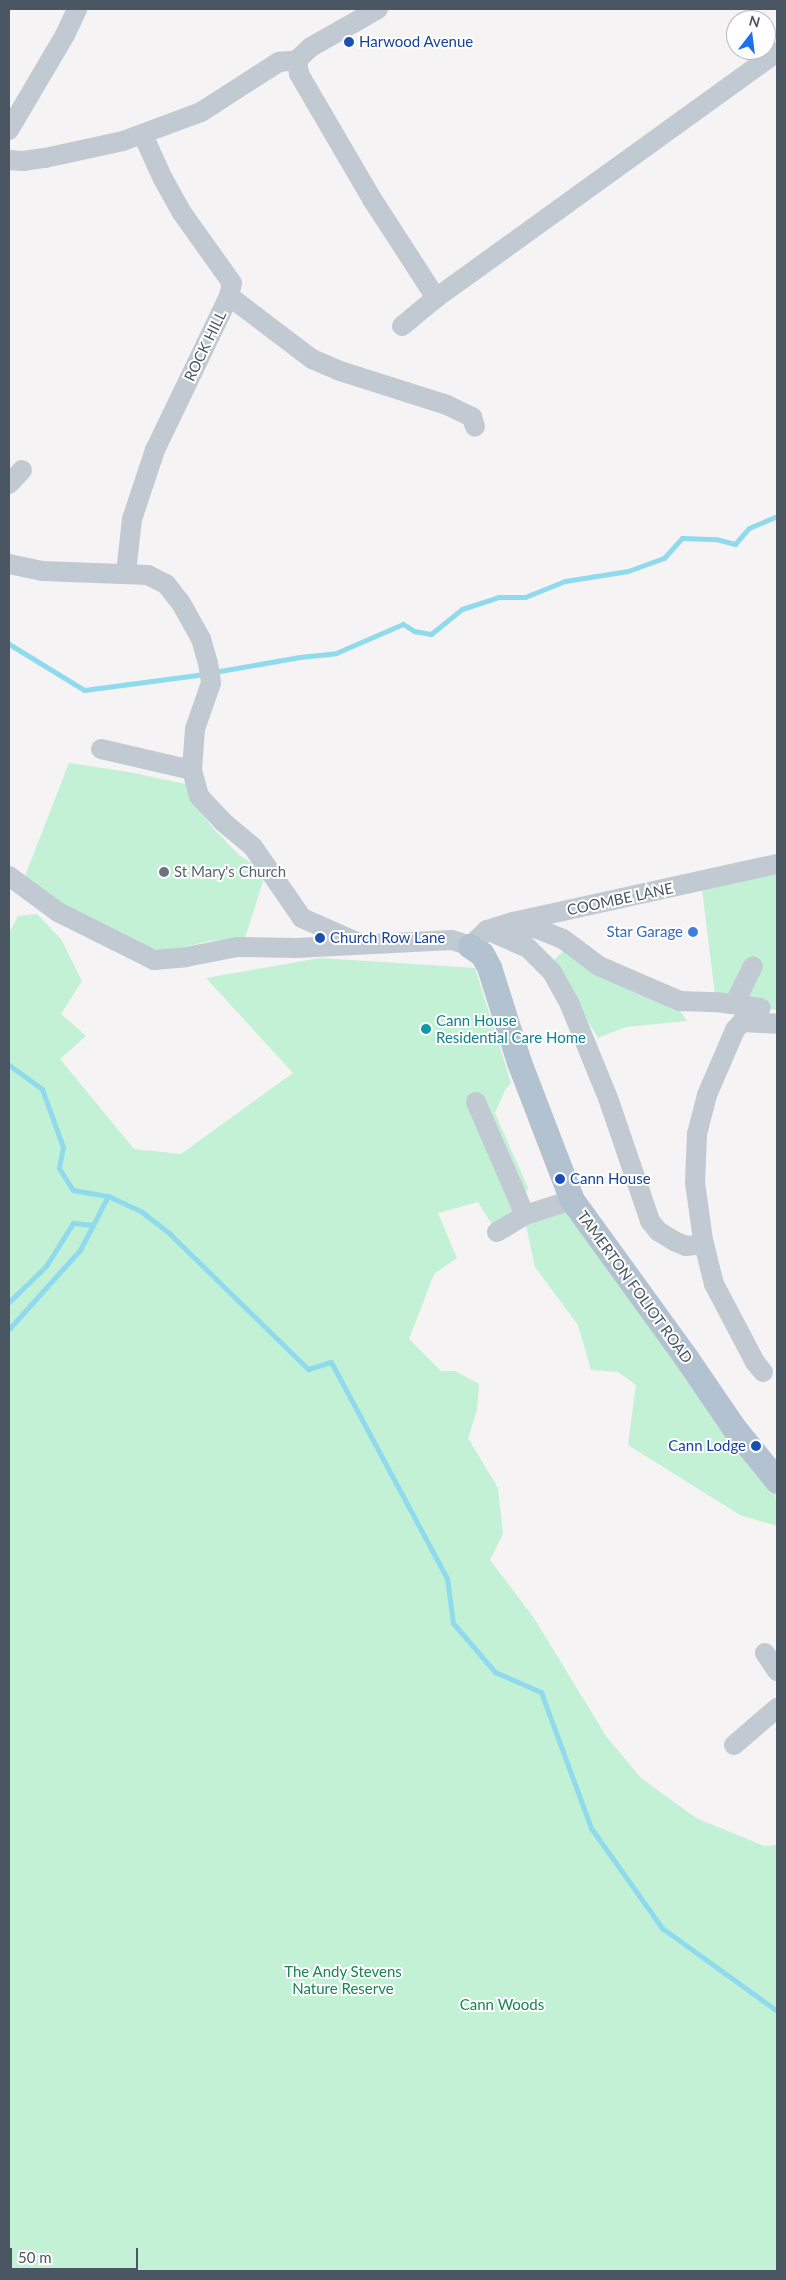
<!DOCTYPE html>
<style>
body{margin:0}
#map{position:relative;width:786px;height:2280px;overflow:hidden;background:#f5f3f3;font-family:Lato,sans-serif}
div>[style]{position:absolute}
.green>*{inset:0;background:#c3f1d5}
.stream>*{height:5px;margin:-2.5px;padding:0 2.5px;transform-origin:2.5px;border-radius:2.5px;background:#90daee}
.minor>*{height:20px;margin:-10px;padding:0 10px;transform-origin:10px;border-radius:10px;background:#c1cad2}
.major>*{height:25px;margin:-12.5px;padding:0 12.5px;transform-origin:12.5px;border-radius:12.5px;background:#b3c2d1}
.dots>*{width:14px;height:14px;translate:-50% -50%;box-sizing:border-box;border:2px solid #fff;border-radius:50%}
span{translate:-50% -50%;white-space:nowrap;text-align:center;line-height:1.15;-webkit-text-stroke:4px #fff;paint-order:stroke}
.transit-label{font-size:15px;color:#164399}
.left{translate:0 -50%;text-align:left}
.right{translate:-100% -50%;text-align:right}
.street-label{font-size:15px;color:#4a5661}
.worship-label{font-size:15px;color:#5b616d}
.shop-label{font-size:15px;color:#366cbe}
.culture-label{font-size:15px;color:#0d838f}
.park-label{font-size:15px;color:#17864f}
.frame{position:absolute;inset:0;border:10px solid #4a5661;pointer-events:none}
.north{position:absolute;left:726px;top:10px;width:50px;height:50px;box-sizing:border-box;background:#fff;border:1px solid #b7bbc0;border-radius:50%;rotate:15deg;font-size:14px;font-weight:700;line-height:20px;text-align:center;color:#4a5661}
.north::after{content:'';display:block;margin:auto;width:18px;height:22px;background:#1a73e8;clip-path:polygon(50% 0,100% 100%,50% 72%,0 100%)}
.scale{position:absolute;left:10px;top:2248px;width:128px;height:22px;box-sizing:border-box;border:2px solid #4a5661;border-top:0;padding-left:6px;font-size:15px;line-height:18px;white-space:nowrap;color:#4a5661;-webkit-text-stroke:4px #fff;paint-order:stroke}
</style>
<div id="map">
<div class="green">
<div style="clip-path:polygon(69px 763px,129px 772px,190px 785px,194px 803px,212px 827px,239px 855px,266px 872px,245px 938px,210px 941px,166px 951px,144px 947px,67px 910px,25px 876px)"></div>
<div style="clip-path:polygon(777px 873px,777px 1010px,716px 1002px,702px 889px)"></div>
<div style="clip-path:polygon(37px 914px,61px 939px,82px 981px,61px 1014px,86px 1036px,60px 1059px,134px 1149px,181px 1154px,293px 1073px,206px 978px,320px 958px,475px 968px,511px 1083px,505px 1090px,495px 1113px,528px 1188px,517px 1214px,494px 1228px,478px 1202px,438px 1213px,457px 1258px,434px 1274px,409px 1339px,441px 1371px,455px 1371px,479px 1384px,477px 1410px,468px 1438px,498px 1488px,503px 1534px,490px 1560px,534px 1618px,606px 1736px,641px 1778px,696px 1818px,764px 1846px,777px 1845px,777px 2271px,9px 2271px,9px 933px,18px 916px)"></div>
<div style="clip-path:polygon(563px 951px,628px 989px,676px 1005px,687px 1021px,626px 1027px,598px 1038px,552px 962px)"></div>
<div style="clip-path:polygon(571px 1204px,775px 1488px,777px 1526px,740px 1515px,628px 1445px,636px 1385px,618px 1372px,591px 1370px,578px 1325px,535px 1267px,525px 1221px)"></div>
</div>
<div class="stream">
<div style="left:9px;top:644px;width:88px;rotate:31.5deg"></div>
<div style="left:84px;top:690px;width:122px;rotate:-7.5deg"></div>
<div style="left:214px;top:672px;width:87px;rotate:-9.9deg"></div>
<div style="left:300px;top:657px;width:36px;rotate:-6deg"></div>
<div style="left:336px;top:653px;width:73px;rotate:-23.4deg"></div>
<div style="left:403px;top:624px;width:13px;rotate:32deg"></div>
<div style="left:414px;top:631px;width:17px;rotate:10deg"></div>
<div style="left:431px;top:634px;width:40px;rotate:-39deg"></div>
<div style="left:462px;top:609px;width:39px;rotate:-18deg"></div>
<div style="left:499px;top:597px;width:26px"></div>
<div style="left:525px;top:597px;width:43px;rotate:-21.8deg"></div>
<div style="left:565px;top:581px;width:64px;rotate:-9deg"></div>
<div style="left:628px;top:571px;width:38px;rotate:-20deg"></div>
<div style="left:664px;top:558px;width:27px;rotate:-48deg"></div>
<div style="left:682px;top:538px;width:34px;rotate:2deg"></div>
<div style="left:716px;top:539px;width:20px;rotate:15deg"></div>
<div style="left:735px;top:544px;width:21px;rotate:-49deg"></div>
<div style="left:749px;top:528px;width:30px;rotate:-23deg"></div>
<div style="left:9px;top:1065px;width:41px;rotate:36deg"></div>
<div style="left:42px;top:1089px;width:62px;rotate:70.1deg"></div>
<div style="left:63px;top:1147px;width:21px;rotate:101deg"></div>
<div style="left:59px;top:1168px;width:26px;rotate:58deg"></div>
<div style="left:73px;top:1190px;width:36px;rotate:10deg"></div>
<div style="left:108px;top:1196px;width:38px;rotate:25deg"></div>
<div style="left:142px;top:1212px;width:37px;rotate:38deg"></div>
<div style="left:171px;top:1235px;width:192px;rotate:44.4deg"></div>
<div style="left:308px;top:1369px;width:24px;rotate:-17deg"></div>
<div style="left:331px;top:1362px;width:245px;rotate:61.8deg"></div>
<div style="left:447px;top:1578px;width:45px;rotate:82.4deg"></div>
<div style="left:453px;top:1623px;width:65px;rotate:49.4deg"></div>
<div style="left:495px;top:1672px;width:50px;rotate:23.5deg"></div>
<div style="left:541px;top:1692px;width:145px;rotate:69.8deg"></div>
<div style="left:591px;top:1828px;width:123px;rotate:54.6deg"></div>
<div style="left:662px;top:1928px;width:142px;rotate:35.8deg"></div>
<div style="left:9px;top:1302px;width:52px;rotate:-44.2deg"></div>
<div style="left:46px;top:1266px;width:51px;rotate:-57.9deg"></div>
<div style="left:73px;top:1223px;width:20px;rotate:6deg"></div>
<div style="left:9px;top:1329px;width:106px;rotate:-48.1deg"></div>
<div style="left:80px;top:1250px;width:61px;rotate:-62.6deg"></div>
</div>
<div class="minor">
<div style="left:297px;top:60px;width:14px;rotate:82deg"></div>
<div style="left:299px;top:74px;width:145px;rotate:59.7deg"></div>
<div style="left:372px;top:199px;width:118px;rotate:57.1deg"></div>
<div style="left:9px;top:130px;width:110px;rotate:-59.5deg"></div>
<div style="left:65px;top:35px;width:29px;rotate:-65deg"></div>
<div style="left:9px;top:160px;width:14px;rotate:4deg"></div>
<div style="left:23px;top:161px;width:22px;rotate:-8deg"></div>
<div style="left:45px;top:158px;width:80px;rotate:-12.3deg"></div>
<div style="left:123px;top:141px;width:83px;rotate:-20.4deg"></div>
<div style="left:201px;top:112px;width:93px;rotate:-32.7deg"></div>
<div style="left:279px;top:62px;width:18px;rotate:-6deg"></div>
<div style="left:297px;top:60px;width:19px;rotate:-43deg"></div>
<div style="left:311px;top:47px;width:77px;rotate:-29.6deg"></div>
<div style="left:229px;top:296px;width:104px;rotate:37.2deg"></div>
<div style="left:312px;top:359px;width:30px;rotate:23deg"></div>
<div style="left:340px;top:371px;width:112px;rotate:17.6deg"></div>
<div style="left:447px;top:405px;width:28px;rotate:26deg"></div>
<div style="left:472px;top:417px;width:10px;rotate:73deg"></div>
<div style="left:402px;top:326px;width:44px;rotate:-39.5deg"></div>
<div style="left:436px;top:298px;width:420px;rotate:-35.8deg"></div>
<div style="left:9px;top:484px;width:19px;rotate:-47deg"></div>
<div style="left:9px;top:564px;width:34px;rotate:12deg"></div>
<div style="left:42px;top:571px;width:106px;rotate:2.2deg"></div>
<div style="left:148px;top:575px;width:20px;rotate:27deg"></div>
<div style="left:166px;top:584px;width:24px;rotate:52deg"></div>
<div style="left:181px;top:603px;width:41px;rotate:60.9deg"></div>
<div style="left:201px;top:639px;width:25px;rotate:74deg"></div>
<div style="left:208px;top:663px;width:20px;rotate:81deg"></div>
<div style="left:211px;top:683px;width:49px;rotate:109.2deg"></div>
<div style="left:195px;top:729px;width:41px;rotate:94.2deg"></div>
<div style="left:192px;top:770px;width:27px;rotate:75deg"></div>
<div style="left:199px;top:796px;width:34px;rotate:47deg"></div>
<div style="left:222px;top:821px;width:40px;rotate:40deg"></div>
<div style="left:253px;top:847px;width:86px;rotate:55.4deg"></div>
<div style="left:302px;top:918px;width:62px;rotate:23.7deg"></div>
<div style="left:126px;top:573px;width:54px;rotate:-83.7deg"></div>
<div style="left:132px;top:519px;width:73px;rotate:-71.6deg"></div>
<div style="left:155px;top:450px;width:171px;rotate:-64.3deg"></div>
<div style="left:229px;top:296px;width:13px;rotate:-77deg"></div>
<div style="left:232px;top:283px;width:86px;rotate:-125.5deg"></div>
<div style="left:182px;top:213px;width:39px;rotate:-119deg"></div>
<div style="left:163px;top:179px;width:48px;rotate:-114.4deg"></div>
<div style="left:101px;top:749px;width:93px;rotate:13deg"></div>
<div style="left:9px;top:876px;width:61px;rotate:36.3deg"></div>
<div style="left:58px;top:912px;width:107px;rotate:26.6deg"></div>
<div style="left:154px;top:960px;width:32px;rotate:-5deg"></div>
<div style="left:186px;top:957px;width:52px;rotate:-11.1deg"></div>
<div style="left:237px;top:947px;width:59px;rotate:1deg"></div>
<div style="left:296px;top:948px;width:156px;rotate:-2.9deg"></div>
<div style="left:452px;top:940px;width:19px;rotate:18deg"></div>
<div style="left:470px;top:946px;width:23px;rotate:-43deg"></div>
<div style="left:487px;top:930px;width:27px;rotate:-17deg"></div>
<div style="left:513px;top:922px;width:270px;rotate:-12.4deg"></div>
<div style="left:514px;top:927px;width:24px;rotate:5deg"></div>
<div style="left:538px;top:929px;width:27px;rotate:22deg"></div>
<div style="left:563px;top:939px;width:45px;rotate:36.9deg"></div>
<div style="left:599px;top:966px;width:88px;rotate:23.4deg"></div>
<div style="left:680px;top:1001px;width:36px;rotate:2deg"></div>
<div style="left:716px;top:1002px;width:45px;rotate:7.6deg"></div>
<div style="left:487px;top:930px;width:45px;rotate:23.7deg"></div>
<div style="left:528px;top:948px;width:34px;rotate:45deg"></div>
<div style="left:552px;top:972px;width:38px;rotate:61deg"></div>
<div style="left:570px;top:1005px;width:100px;rotate:67.8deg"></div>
<div style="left:608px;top:1098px;width:130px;rotate:71.1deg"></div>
<div style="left:650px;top:1221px;width:13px;rotate:51deg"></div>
<div style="left:658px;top:1231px;width:19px;rotate:32deg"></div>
<div style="left:674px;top:1241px;width:13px;rotate:23deg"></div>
<div style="left:686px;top:1246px;width:18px;rotate:-6deg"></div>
<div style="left:734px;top:1004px;width:42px;rotate:-63.4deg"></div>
<div style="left:476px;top:1102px;width:123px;rotate:66.6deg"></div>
<div style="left:525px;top:1215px;width:49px;rotate:-17.7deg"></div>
<div style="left:497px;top:1232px;width:33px;rotate:-31deg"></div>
<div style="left:763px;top:1372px;width:13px;rotate:-129deg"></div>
<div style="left:755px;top:1362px;width:88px;rotate:-117.7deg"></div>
<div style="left:714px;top:1284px;width:45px;rotate:-104deg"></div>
<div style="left:703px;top:1240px;width:59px;rotate:-97.9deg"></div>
<div style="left:695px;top:1182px;width:48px;rotate:-87.6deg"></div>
<div style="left:697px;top:1134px;width:40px;rotate:-75.6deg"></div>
<div style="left:707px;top:1095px;width:71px;rotate:-66.7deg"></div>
<div style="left:735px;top:1030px;width:11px;rotate:-49deg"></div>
<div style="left:742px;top:1022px;width:35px;rotate:3deg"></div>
<div style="left:765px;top:1653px;width:22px;rotate:56deg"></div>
<div style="left:734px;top:1745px;width:57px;rotate:-40.7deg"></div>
</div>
<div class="major">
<div style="left:470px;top:946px;width:14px;rotate:34deg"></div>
<div style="left:482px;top:954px;width:15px;rotate:62deg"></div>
<div style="left:489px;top:967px;width:100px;rotate:72.5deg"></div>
<div style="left:519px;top:1062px;width:148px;rotate:69deg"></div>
<div style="left:572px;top:1200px;width:196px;rotate:54.1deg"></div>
<div style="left:687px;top:1359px;width:83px;rotate:55.7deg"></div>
<div style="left:734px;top:1428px;width:68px;rotate:50.9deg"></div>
</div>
<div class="dots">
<div style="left:349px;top:42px;background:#1a4fb4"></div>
<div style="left:164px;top:872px;background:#6b7280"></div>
<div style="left:693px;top:932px;background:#3f7fe0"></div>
<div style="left:320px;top:938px;background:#1a4fb4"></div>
<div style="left:426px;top:1029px;background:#0f9aa8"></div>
<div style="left:560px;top:1179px;background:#1a4fb4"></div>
<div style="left:756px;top:1446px;background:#1a4fb4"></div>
</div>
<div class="transit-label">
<span class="left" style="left:359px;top:42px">Harwood Avenue</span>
<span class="left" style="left:330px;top:938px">Church Row Lane</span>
<span class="left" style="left:570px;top:1179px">Cann House</span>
<span class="right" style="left:746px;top:1446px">Cann Lodge</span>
</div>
<div class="street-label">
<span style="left:205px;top:346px;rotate:-64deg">ROCK HILL</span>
<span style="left:620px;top:899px;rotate:-12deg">COOMBE LANE</span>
<span style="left:635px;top:1287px;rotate:54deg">TAMERTON FOLIOT ROAD</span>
</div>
<div class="worship-label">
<span class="left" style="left:174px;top:872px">St Mary's Church</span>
</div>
<div class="shop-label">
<span class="right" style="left:683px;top:932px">Star Garage</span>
</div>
<div class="culture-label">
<span class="left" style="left:436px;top:1029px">Cann House<br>Residential Care Home</span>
</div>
<div class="park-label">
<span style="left:343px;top:1980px">The Andy Stevens<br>Nature Reserve</span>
<span style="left:502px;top:2005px">Cann Woods</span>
</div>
<div class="frame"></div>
<div class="north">N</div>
<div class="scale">50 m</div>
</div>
